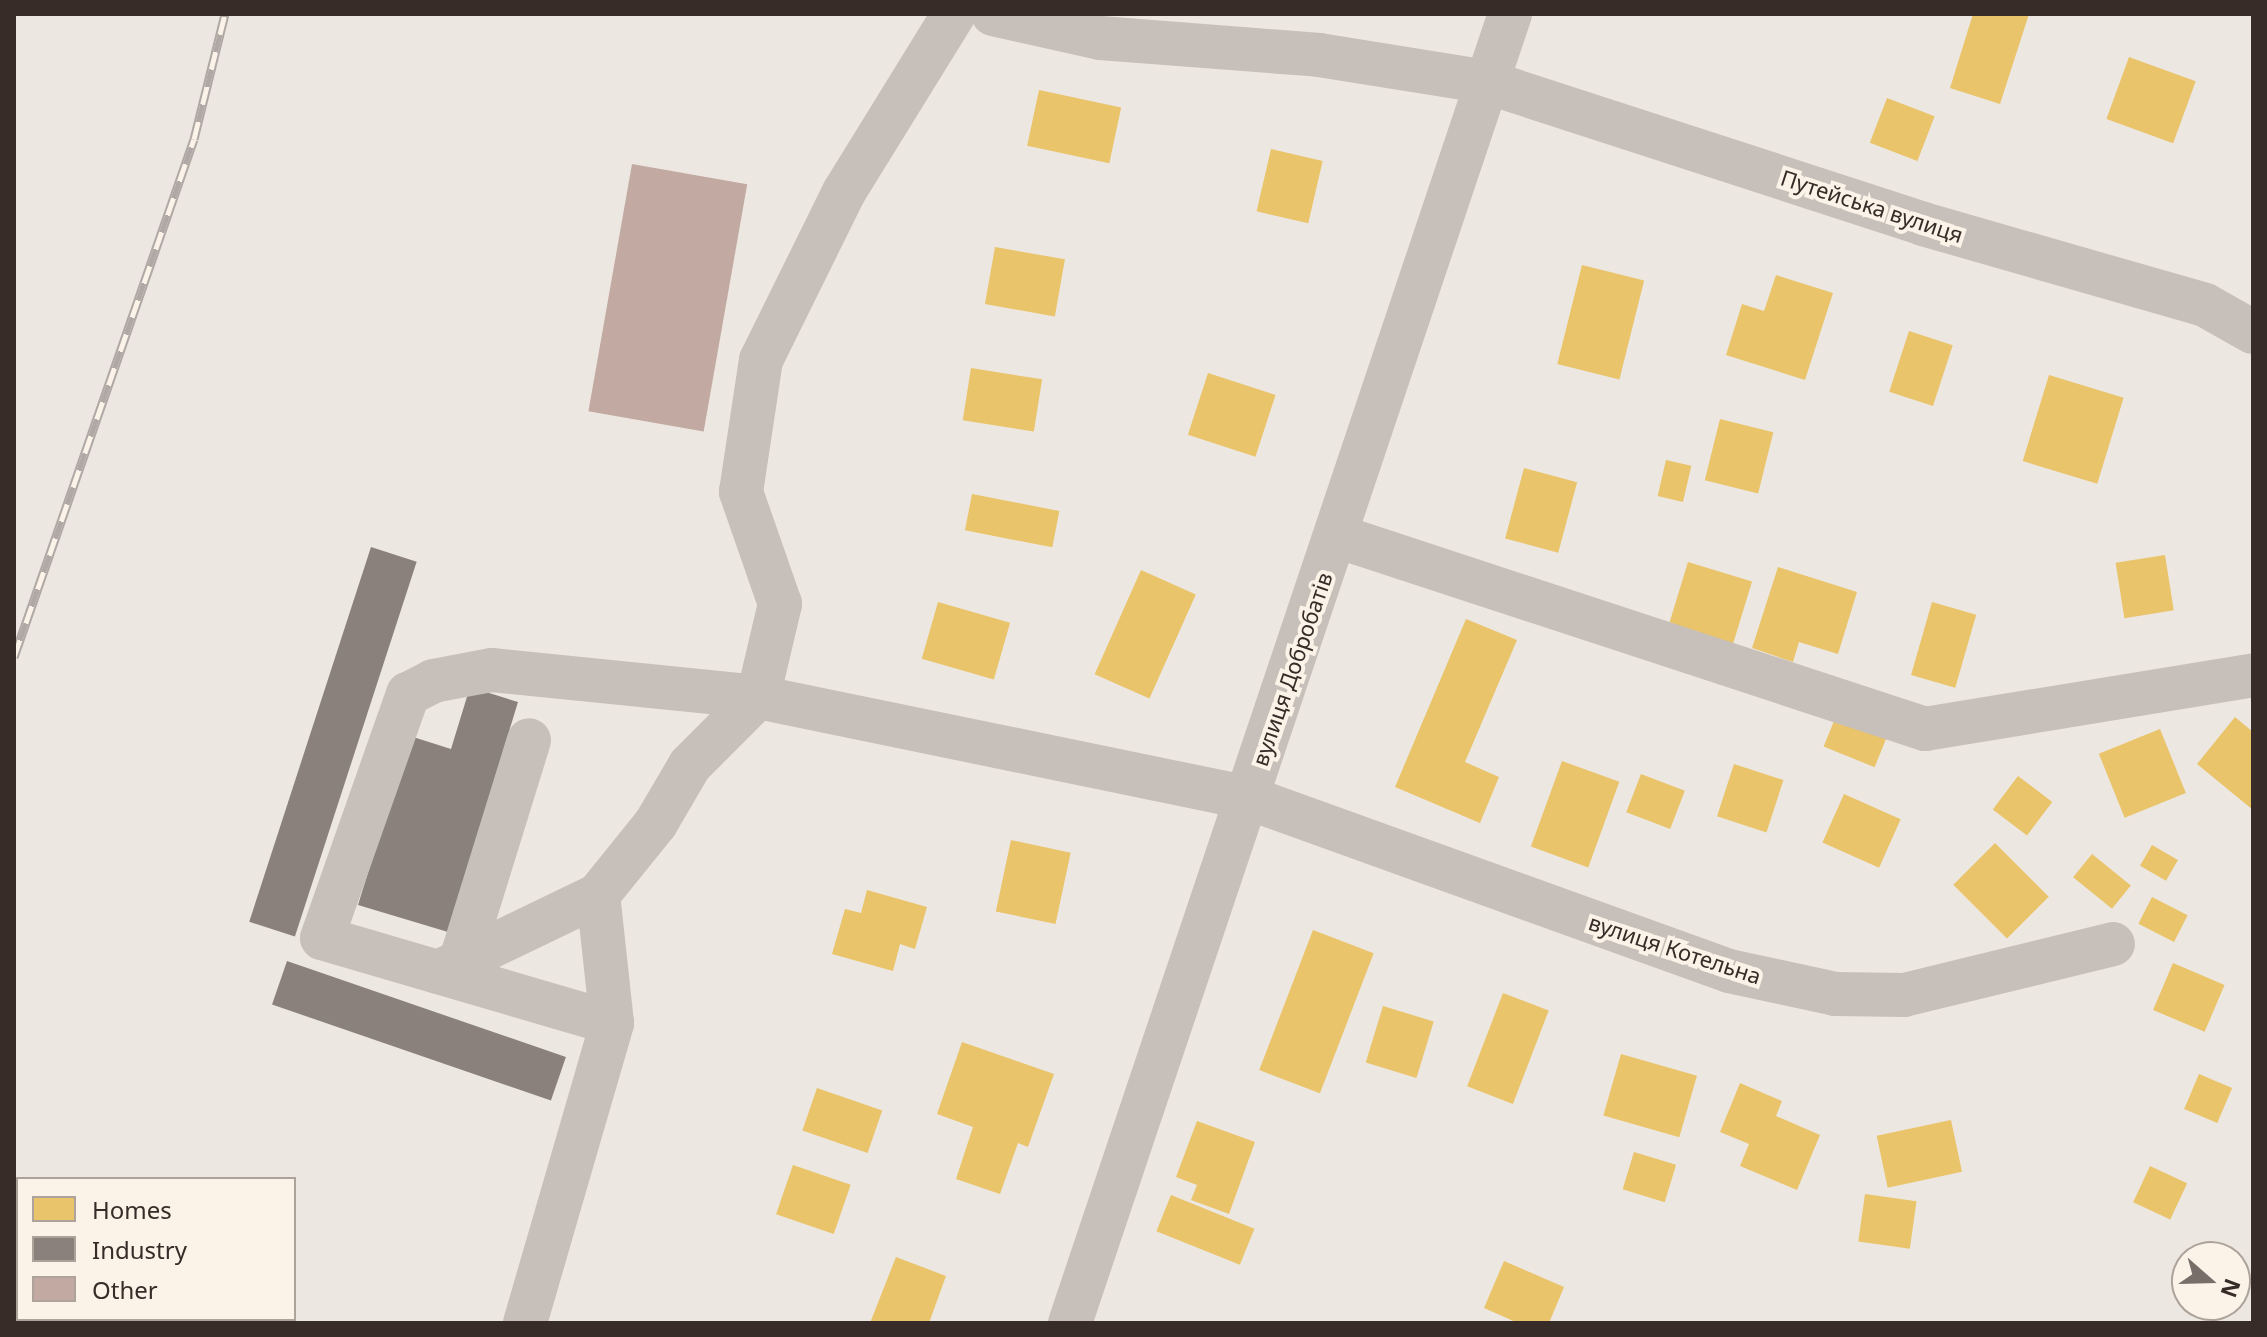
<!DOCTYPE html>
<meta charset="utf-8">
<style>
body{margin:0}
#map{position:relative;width:2267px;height:1337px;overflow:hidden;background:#ede7e1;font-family:"Noto Sans",sans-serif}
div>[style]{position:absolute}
.homes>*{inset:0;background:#e9c46a;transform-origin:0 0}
.industry>*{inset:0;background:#8a817c;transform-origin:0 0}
.building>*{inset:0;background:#c2aaa2;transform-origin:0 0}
.minor>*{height:44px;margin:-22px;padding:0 22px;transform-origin:22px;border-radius:22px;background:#c7bfb9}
.rail>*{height:9px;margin-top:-4.5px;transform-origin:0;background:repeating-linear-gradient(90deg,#fbf2e8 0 18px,#afa8a4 0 36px);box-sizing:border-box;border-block:2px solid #afa8a4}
span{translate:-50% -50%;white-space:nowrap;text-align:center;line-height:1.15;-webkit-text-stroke:8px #fbf2e8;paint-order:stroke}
.street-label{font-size:22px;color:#382c28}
.frame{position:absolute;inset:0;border:16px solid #382c28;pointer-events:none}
.legend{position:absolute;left:16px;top:1177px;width:280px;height:144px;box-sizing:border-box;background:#fbf2e8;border:2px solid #ada39b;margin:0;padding:10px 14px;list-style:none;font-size:24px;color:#382c28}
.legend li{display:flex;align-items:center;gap:16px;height:40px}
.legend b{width:40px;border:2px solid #ada39b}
.north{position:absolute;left:2171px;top:1241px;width:80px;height:80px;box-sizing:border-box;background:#fbf2e8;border:2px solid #ada39b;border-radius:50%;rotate:110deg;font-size:22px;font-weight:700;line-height:32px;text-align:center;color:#382c28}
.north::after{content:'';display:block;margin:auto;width:28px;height:36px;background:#776d69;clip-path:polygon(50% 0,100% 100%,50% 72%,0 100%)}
</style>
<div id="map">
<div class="homes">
<div style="clip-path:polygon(1973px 14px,2029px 14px,2000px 104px,1950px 88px)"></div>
<div style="left:2129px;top:57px;width:71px;height:66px;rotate:20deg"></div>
<div style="left:1039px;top:90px;width:84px;height:57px;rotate:12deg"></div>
<div style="left:1887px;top:98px;width:51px;height:48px;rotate:21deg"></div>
<div style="left:1271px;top:149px;width:53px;height:64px;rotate:13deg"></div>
<div style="left:995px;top:247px;width:71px;height:58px;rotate:10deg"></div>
<div style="left:1582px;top:265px;width:64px;height:102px;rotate:14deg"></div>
<div style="clip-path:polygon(1776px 275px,1833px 293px,1805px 380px,1726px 355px,1742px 304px,1764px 311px)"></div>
<div style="left:1909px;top:331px;width:46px;height:64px;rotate:18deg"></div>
<div style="left:971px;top:368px;width:72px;height:53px;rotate:9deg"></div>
<div style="left:1208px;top:373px;width:71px;height:65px;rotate:18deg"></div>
<div style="left:2049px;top:375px;width:78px;height:90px;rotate:17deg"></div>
<div style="left:1720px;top:419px;width:55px;height:63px;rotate:14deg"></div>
<div style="left:1666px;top:460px;width:26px;height:37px;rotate:13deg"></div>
<div style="left:1524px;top:468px;width:55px;height:73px;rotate:15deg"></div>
<div style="left:972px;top:494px;width:89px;height:37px;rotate:11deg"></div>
<div style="left:2165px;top:555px;width:56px;height:50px;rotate:81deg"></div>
<div style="left:1688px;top:562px;width:67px;height:69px;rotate:17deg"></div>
<div style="clip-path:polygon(1778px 567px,1857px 592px,1838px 654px,1799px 642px,1793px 662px,1752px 648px)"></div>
<div style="left:1141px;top:570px;width:60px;height:114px;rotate:24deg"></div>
<div style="left:938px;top:602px;width:75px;height:59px;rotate:16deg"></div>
<div style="left:1932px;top:602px;width:46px;height:76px;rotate:16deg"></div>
<div style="clip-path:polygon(1466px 619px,1517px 640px,1465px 762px,1499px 777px,1480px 823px,1395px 787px)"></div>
<div style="left:1836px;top:716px;width:55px;height:33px;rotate:22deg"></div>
<div style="clip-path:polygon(2235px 717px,2253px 732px,2253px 810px,2197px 764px)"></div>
<div style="left:2160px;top:729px;width:69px;height:66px;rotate:68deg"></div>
<div style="left:1562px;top:761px;width:61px;height:91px;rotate:20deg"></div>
<div style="left:1734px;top:764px;width:52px;height:55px;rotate:18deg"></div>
<div style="left:1641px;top:774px;width:47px;height:41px;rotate:21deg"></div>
<div style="left:2018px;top:776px;width:43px;height:42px;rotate:37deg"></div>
<div style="left:1844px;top:794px;width:62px;height:53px;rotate:24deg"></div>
<div style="left:1011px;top:840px;width:61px;height:73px;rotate:12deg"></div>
<div style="left:1995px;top:843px;width:76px;height:59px;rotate:45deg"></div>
<div style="left:2152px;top:845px;width:30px;height:24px;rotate:30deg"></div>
<div style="left:2092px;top:854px;width:50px;height:30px;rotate:39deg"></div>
<div style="clip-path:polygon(867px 890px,927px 907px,915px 949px,900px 944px,893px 971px,832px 954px,845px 909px,861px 913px)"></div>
<div style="left:2152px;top:897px;width:40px;height:30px;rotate:27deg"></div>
<div style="left:1313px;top:930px;width:65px;height:150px;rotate:21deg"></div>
<div style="left:2173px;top:963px;width:56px;height:51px;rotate:23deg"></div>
<div style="left:1503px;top:993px;width:49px;height:100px;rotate:21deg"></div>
<div style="left:1383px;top:1006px;width:53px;height:59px;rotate:17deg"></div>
<div style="clip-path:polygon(962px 1042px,1054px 1074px,1028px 1147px,1018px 1143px,1000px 1194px,956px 1179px,973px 1127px,937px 1114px)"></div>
<div style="left:1621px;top:1054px;width:79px;height:64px;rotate:16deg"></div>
<div style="left:2199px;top:1074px;width:36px;height:38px;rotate:23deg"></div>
<div style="clip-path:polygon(1740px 1083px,1782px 1101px,1776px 1116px,1820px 1135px,1797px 1190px,1740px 1166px,1749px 1144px,1720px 1132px)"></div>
<div style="left:817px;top:1088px;width:69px;height:45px;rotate:19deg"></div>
<div style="left:1951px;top:1120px;width:53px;height:76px;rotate:78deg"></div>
<div style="clip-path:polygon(1197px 1121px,1255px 1142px,1229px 1214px,1191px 1200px,1197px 1185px,1176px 1177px)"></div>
<div style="left:1634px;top:1152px;width:44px;height:39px;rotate:17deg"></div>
<div style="left:793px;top:1165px;width:61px;height:52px;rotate:19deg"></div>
<div style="left:2150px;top:1166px;width:41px;height:40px;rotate:25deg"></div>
<div style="left:1865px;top:1194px;width:52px;height:48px;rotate:8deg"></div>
<div style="left:1171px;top:1195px;width:90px;height:39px;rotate:22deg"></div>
<div style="clip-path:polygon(896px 1257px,946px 1276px,929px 1323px,870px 1323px)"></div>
<div style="clip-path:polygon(1504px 1261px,1564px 1287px,1549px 1323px,1518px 1323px,1484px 1308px)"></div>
</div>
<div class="industry">
<div style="left:371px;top:547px;width:48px;height:394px;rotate:18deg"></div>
<div style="clip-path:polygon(470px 687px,518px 702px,448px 932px,358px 905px,410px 736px,451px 749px)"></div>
<div style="left:287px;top:961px;width:295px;height:46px;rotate:19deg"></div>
</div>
<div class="building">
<div style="left:632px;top:164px;width:117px;height:251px;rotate:10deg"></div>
</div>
<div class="minor">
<div style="left:993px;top:14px;width:110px;rotate:12.6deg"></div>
<div style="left:1100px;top:38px;width:220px;rotate:4.4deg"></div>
<div style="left:1319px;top:55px;width:170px;rotate:9.1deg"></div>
<div style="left:1487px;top:82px;width:459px;rotate:18deg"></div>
<div style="left:1923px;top:224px;width:293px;rotate:16deg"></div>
<div style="left:2205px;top:305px;width:55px;rotate:29.4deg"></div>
<div style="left:1337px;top:536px;width:619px;rotate:18.17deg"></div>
<div style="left:1925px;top:729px;width:332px;rotate:-9.3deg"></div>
<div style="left:461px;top:960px;width:230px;rotate:-72.8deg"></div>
<div style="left:438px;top:972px;width:178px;rotate:-25.7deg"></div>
<div style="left:598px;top:895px;width:92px;rotate:-51.1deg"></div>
<div style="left:656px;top:823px;width:67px;rotate:-59.6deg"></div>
<div style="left:690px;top:765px;width:96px;rotate:-45deg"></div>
<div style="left:758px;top:697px;width:96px;rotate:-76.7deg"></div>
<div style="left:780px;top:604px;width:119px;rotate:-109.2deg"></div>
<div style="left:741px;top:492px;width:134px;rotate:-81.4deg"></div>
<div style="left:761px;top:360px;width:187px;rotate:-63.7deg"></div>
<div style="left:844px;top:192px;width:209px;rotate:-58.3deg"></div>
<div style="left:612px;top:1023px;width:302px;rotate:-163.7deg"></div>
<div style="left:322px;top:938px;width:259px;rotate:-70.6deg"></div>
<div style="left:408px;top:694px;width:28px;rotate:-27deg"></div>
<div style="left:433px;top:681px;width:60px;rotate:-10.6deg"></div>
<div style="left:492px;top:670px;width:267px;rotate:5.8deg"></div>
<div style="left:758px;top:697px;width:501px;rotate:11.62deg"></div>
<div style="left:1249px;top:798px;width:510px;rotate:19.82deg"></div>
<div style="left:1729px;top:971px;width:108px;rotate:12.2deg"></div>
<div style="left:1835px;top:994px;width:69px;rotate:0.8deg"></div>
<div style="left:1904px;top:995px;width:215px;rotate:-13.7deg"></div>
<div style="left:525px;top:1323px;width:312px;rotate:-73.8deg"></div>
<div style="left:612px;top:1023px;width:129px;rotate:-96.2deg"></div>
<div style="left:1070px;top:1323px;width:1381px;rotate:-71.42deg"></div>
</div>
<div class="rail">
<div style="left:14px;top:657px;width:548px;rotate:-70.84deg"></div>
<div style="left:194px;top:139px;width:129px;rotate:-76.1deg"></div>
</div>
<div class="street-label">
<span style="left:1872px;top:206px;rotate:18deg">Путейська вулиця</span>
<span style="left:1292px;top:669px;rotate:-71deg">вулиця Добробатів</span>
<span style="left:1675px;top:949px;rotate:18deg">вулиця Котельна</span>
</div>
<div class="frame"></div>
<ul class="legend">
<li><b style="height:22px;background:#e9c46a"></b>Homes</li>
<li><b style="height:22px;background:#8a817c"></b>Industry</li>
<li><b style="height:22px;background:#c2aaa2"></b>Other</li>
</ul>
<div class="north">N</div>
</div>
